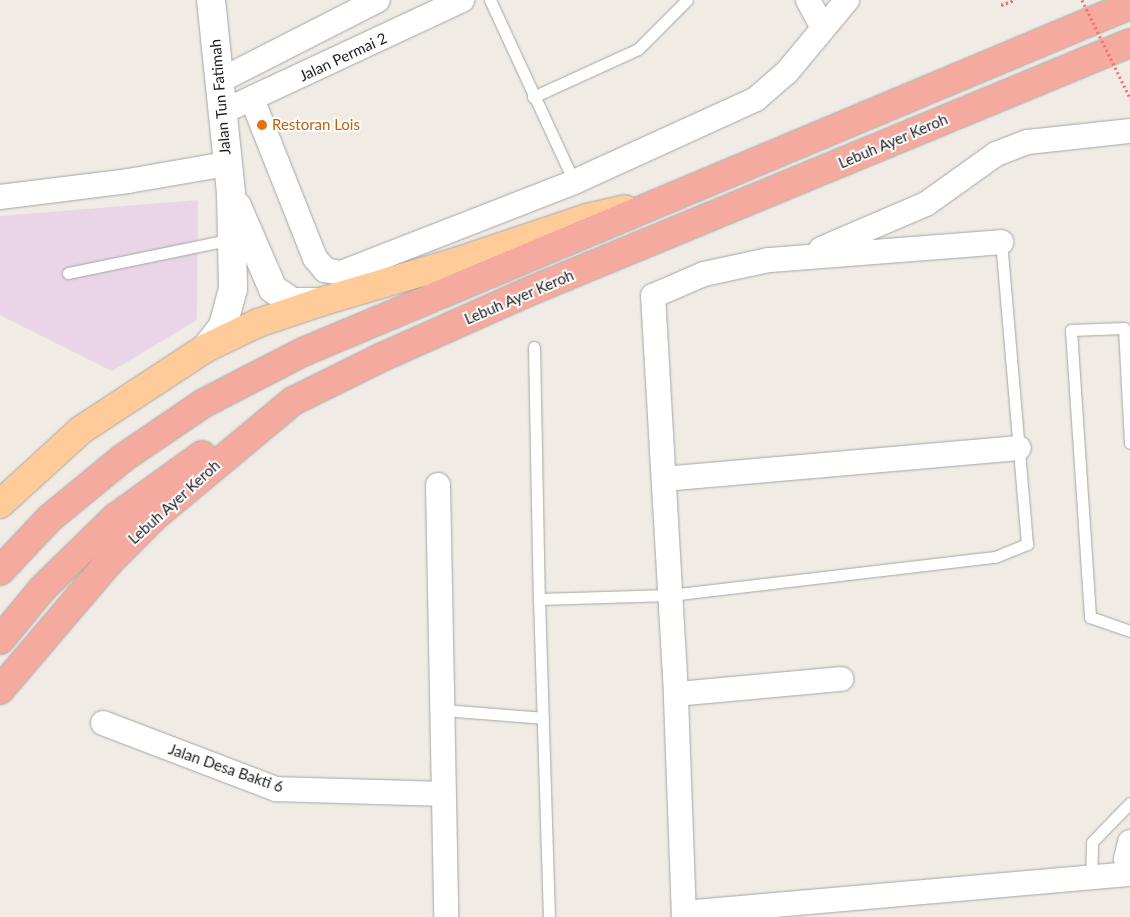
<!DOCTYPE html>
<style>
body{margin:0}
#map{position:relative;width:1130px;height:917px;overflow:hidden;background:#f0ebe4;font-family:Lato,sans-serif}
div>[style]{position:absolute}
.industrial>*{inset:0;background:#e9d5e7}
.path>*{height:3px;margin-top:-1.5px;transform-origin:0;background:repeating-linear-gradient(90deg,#ff6a66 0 2.5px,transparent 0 5px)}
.roads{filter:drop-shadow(0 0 1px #a5a5a5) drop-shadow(0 0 1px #a5a5a5)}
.service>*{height:11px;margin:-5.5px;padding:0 5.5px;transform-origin:5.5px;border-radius:5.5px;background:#fff}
.minor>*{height:24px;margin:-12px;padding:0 12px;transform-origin:12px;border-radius:12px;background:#fff}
.tertiary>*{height:28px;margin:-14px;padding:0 14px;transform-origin:14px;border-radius:14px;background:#fff}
.primary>*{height:28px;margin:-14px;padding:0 14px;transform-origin:14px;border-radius:14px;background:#fc9}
.trunk>*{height:28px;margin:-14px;padding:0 14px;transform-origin:14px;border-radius:14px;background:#f4aa9e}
.path-bridge>*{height:3px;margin-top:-1.5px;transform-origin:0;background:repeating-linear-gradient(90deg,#ff6a66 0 2.5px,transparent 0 5px)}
.dots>*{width:14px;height:14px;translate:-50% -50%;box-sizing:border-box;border:2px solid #fff;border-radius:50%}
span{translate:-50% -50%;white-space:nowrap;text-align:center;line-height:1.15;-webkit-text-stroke:4px #fff;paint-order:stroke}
.street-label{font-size:15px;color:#1e1e1e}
.food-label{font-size:15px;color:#c56008}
.left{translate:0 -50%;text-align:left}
</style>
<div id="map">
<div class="industrial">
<div style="clip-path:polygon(198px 200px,197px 320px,112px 371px,0 315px,0 216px)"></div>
</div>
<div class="path">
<div style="left:1001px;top:5px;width:15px;rotate:-20deg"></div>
</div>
<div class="roads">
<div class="service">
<div style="left:490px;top:0;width:200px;rotate:65.2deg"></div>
<div style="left:533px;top:97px;width:115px;rotate:-24.6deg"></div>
<div style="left:638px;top:49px;width:69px;rotate:-45deg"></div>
<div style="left:68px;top:273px;width:167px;rotate:-11.7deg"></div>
<div style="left:534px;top:347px;width:252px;rotate:88.9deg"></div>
<div style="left:539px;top:599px;width:131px;rotate:-1.7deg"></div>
<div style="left:670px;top:595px;width:327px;rotate:-6.7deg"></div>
<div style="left:995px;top:557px;width:35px;rotate:-22deg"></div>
<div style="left:1027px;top:544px;width:303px;rotate:-94.9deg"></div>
<div style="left:1130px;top:443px;width:115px;rotate:-93deg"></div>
<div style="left:1124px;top:328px;width:53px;rotate:177.8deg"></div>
<div style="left:1071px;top:330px;width:288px;rotate:86.2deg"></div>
<div style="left:1090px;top:617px;width:42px;rotate:19.3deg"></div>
<div style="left:539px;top:599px;width:318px;rotate:88.2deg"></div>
<div style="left:442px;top:710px;width:101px;rotate:4.5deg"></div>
<div style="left:1091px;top:877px;width:35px;rotate:-88deg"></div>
<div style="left:1092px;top:842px;width:54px;rotate:-45.7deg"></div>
</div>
<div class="minor">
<div style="left:808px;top:0;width:30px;rotate:62deg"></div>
<div style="left:219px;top:81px;width:178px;rotate:-27deg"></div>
<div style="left:252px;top:99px;width:171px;rotate:68.4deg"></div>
<div style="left:315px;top:258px;width:16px;rotate:50deg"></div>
<div style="left:325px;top:270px;width:16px;rotate:11deg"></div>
<div style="left:341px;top:273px;width:250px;rotate:-21.3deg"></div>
<div style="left:574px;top:182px;width:200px;rotate:-24.5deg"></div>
<div style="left:756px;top:99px;width:41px;rotate:-41.1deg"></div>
<div style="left:787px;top:72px;width:94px;rotate:-50.2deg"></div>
<div style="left:222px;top:112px;width:265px;rotate:-25deg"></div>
<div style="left:0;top:197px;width:129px;rotate:-7.1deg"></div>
<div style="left:128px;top:181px;width:99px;rotate:-9.8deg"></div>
<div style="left:821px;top:249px;width:114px;rotate:-23.2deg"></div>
<div style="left:926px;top:204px;width:86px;rotate:-35.5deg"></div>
<div style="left:996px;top:154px;width:34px;rotate:-21deg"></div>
<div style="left:1028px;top:142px;width:103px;rotate:-6.2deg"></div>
<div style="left:664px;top:479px;width:356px;rotate:-5deg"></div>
<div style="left:438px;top:485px;width:432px;rotate:88.9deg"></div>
<div style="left:676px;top:694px;width:166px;rotate:-5.2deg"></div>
<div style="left:103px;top:723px;width:185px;rotate:20.9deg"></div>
<div style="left:276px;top:789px;width:167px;rotate:1.7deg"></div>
<div style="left:1130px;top:842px;width:17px;rotate:103deg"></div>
<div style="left:1126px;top:859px;width:11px;rotate:68deg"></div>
<div style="left:684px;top:913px;width:448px;rotate:-5deg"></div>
<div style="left:684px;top:917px;width:223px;rotate:-92.1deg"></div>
<div style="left:676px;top:694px;width:399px;rotate:-93.3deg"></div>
<div style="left:653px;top:296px;width:56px;rotate:-23.3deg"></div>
<div style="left:704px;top:274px;width:66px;rotate:-12.2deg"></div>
<div style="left:769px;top:260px;width:233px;rotate:-4.4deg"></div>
</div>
<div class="tertiary">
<div style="left:237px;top:206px;width:90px;rotate:66.6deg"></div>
<div style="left:273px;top:289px;width:23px;rotate:34deg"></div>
<div style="left:292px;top:302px;width:28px"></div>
<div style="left:206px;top:348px;width:28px;rotate:-52deg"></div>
<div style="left:223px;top:326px;width:38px;rotate:-75deg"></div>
<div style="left:233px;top:289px;width:96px;rotate:-91.2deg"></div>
<div style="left:231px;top:193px;width:194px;rotate:-95.9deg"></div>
</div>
<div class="primary">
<div style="left:0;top:504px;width:110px;rotate:-42.4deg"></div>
<div style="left:81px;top:430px;width:149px;rotate:-33.3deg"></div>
<div style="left:206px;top:348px;width:58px;rotate:-25.7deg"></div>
<div style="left:258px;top:323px;width:65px;rotate:-18.7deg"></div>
<div style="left:320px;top:302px;width:142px;rotate:-16.4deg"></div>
<div style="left:456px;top:262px;width:138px;rotate:-18.6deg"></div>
<div style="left:587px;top:218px;width:39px;rotate:-13deg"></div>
</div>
<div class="trunk">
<div style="left:0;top:571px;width:73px;rotate:-46.7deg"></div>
<div style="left:50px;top:518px;width:94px;rotate:-39.4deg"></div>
<div style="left:123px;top:458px;width:98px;rotate:-34.2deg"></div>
<div style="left:204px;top:403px;width:111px;rotate:-27.3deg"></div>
<div style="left:303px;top:352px;width:897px;rotate:-22.76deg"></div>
<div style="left:0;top:640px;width:67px;rotate:-50.4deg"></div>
<div style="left:43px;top:588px;width:102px;rotate:-44.2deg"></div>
<div style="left:116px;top:517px;width:106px;rotate:-35.8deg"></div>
<div style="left:0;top:690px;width:168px;rotate:-49.6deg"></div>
<div style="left:109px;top:562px;width:65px;rotate:-45deg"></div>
<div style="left:155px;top:516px;width:180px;rotate:-39.8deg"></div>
<div style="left:293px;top:401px;width:99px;rotate:-26.3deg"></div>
<div style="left:382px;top:357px;width:160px;rotate:-24deg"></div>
<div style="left:528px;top:292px;width:651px;rotate:-22.47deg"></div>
</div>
</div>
<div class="path-bridge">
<div style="left:1082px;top:0;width:109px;rotate:63.9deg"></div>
</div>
<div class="dots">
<div style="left:262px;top:125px;background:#e8710a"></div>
</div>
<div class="street-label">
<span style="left:343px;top:57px;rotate:-25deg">Jalan Permai 2</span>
<span style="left:220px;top:97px;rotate:-95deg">Jalan Tun Fatimah</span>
<span style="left:893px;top:141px;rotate:-23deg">Lebuh Ayer Keroh</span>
<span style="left:519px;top:297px;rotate:-23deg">Lebuh Ayer Keroh</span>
<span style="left:174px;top:502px;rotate:-42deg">Lebuh Ayer Keroh</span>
<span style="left:226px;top:768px;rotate:19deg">Jalan Desa Bakti 6</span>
</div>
<div class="food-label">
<span class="left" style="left:272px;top:125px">Restoran Lois</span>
</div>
</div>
